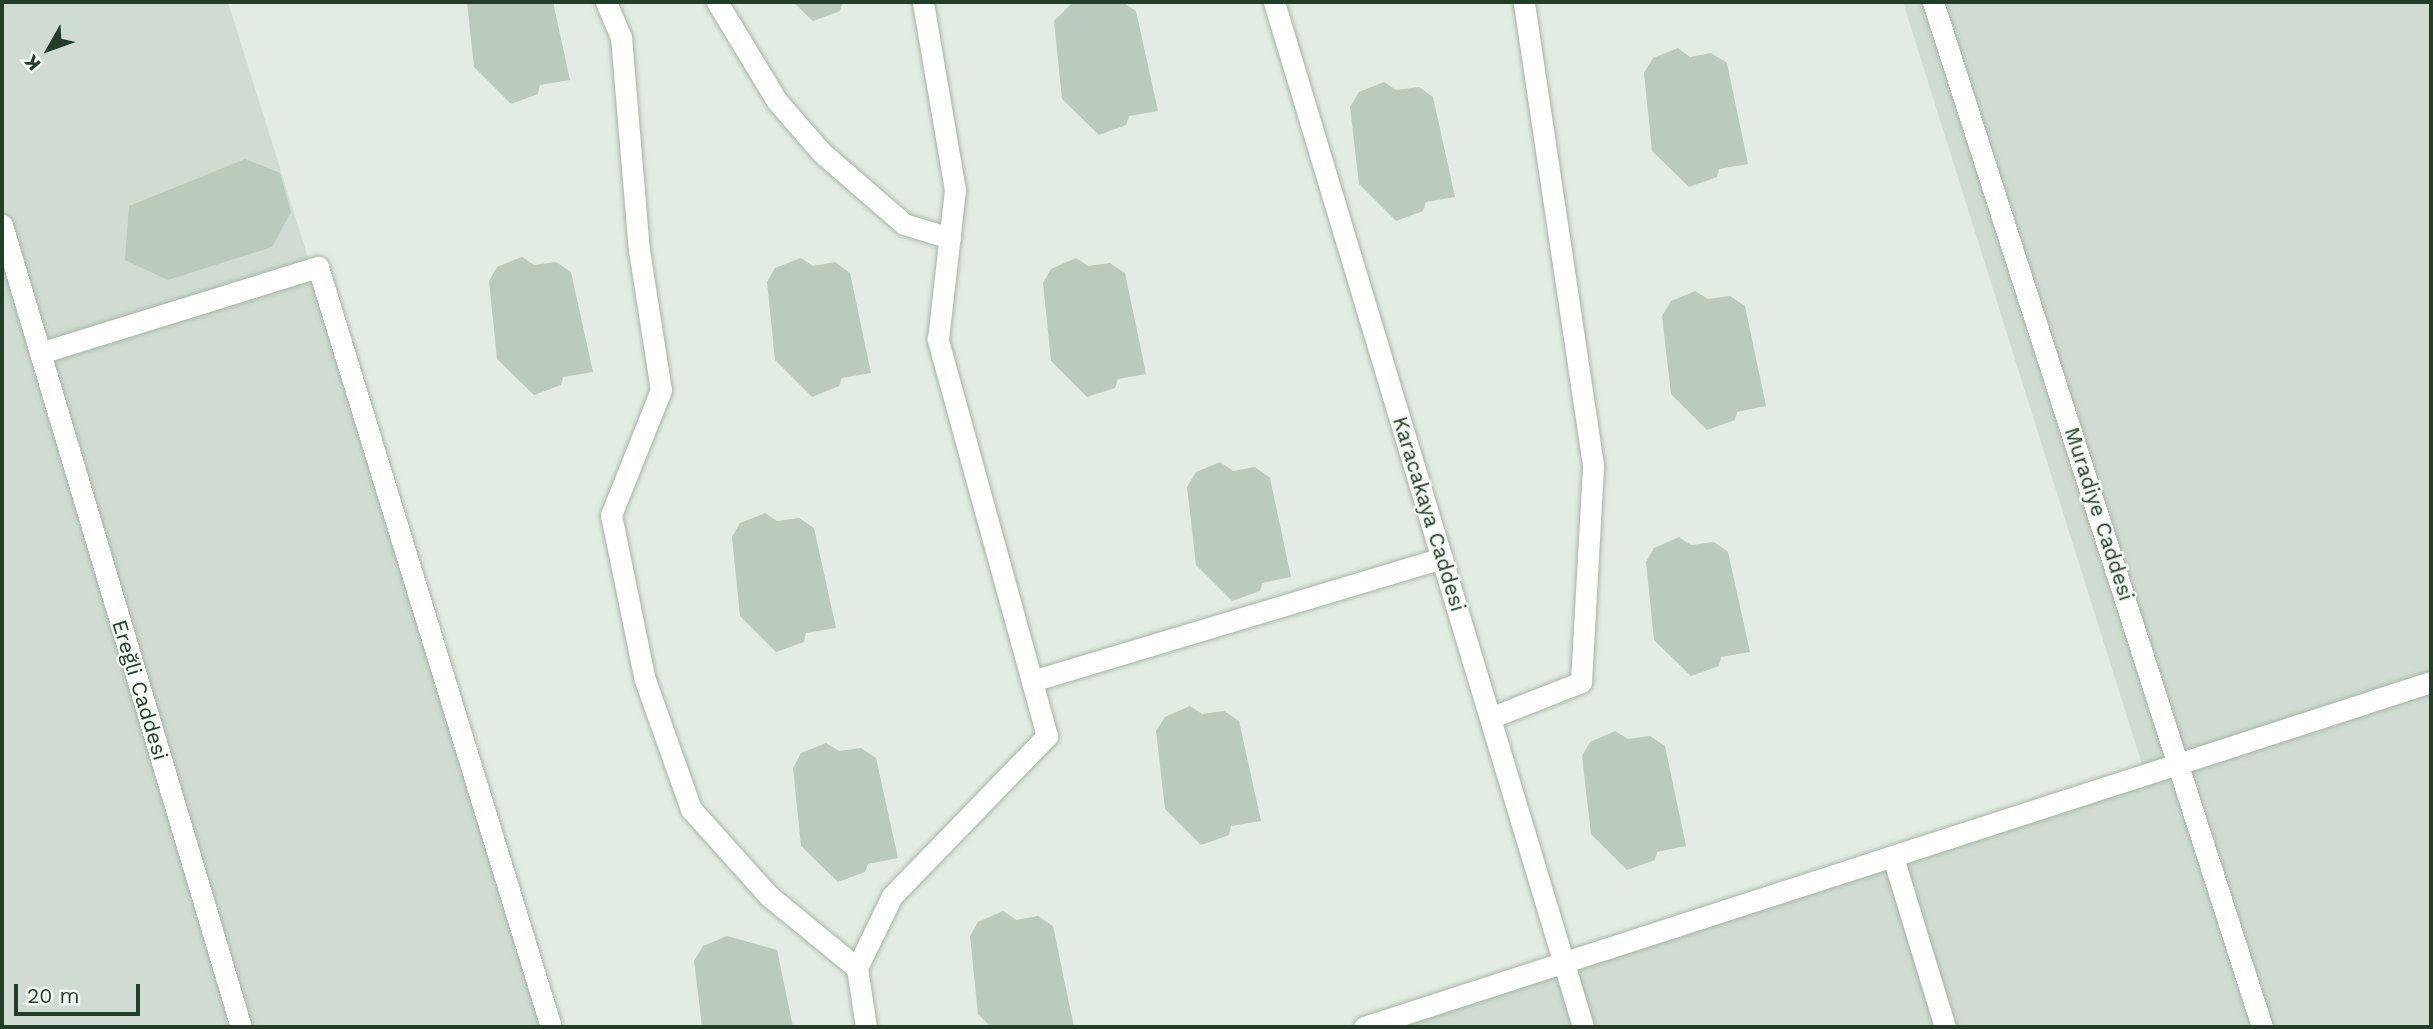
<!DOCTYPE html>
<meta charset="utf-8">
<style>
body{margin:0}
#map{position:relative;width:2433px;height:1029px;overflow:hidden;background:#e2ece2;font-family:"Work Sans",sans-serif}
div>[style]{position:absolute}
.built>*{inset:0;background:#d0dcd1}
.building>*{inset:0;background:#bacabc}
.roads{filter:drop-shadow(0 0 2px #a5b4a6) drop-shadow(0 0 2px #a5b4a6)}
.minor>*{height:21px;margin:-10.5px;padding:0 10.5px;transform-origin:10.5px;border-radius:10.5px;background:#fff}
span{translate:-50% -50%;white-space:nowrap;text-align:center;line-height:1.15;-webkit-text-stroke:5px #f3f9f3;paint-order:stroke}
.street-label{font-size:21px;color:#223d28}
.frame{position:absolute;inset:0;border:4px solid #223d28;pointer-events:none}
.north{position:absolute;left:14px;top:14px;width:70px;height:70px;-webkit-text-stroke:5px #f3f9f3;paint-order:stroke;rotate:230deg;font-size:19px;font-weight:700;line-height:28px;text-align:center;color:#223d28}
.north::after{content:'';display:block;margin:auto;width:24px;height:32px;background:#223d28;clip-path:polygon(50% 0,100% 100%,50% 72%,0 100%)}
.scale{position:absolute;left:14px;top:984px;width:126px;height:32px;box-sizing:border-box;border:4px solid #223d28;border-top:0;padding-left:9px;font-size:21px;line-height:24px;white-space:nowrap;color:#223d28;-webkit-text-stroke:5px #f3f9f3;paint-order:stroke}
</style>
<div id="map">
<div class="built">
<div style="clip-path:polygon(2px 2px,228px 2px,549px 1027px,2px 1027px)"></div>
<div style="clip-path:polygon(1903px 2px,2431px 2px,2431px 1027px,1388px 1027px,2145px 774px)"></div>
</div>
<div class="building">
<div style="clip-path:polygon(467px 2px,553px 2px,570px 80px,540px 85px,538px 94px,511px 104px,474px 67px)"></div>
<div style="clip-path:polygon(793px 2px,843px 2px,840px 11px,813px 21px)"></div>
<div style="clip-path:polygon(1073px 2px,1123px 2px,1136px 11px,1158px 111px,1129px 116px,1126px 125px,1099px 135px,1062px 99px,1054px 21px)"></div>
<div style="clip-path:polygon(1678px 48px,1690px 57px,1711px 53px,1727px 63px,1748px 164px,1719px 169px,1717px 177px,1689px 187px,1652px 151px,1644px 73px,1653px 58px)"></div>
<div style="clip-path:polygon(1384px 82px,1396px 90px,1419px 87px,1433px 97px,1455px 197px,1426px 202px,1423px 211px,1396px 221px,1359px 184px,1350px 107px,1359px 92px)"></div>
<div style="clip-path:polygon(245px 159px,280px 173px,291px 212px,272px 247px,168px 280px,125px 260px,129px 206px)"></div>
<div style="clip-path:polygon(522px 257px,534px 265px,556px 262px,571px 272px,593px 372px,563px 377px,561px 385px,534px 395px,497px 359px,489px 281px,497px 267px)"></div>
<div style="clip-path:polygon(801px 258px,813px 266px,835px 262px,850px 273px,871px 373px,842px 378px,839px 386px,812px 397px,775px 360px,767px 282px,775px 268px)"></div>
<div style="clip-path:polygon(1076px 258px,1088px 266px,1110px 263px,1125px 273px,1146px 374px,1118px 379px,1115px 388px,1087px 397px,1051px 361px,1043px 283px,1051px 269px)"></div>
<div style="clip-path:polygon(1695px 291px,1708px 299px,1730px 296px,1745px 306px,1766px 406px,1737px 412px,1735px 420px,1707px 430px,1671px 394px,1662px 316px,1671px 301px)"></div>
<div style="clip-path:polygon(1220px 462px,1233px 471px,1255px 467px,1270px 478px,1291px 577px,1262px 583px,1260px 591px,1232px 601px,1196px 565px,1187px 487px,1196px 472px)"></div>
<div style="clip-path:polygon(765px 513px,777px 521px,799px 518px,814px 528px,836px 628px,806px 633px,804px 642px,776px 652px,740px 616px,732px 537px,740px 523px)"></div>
<div style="clip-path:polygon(1679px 537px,1691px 545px,1714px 542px,1728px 552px,1750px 652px,1721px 657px,1719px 666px,1691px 676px,1654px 640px,1646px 562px,1654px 548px)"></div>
<div style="clip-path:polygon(1190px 706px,1202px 714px,1224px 711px,1239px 721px,1261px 821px,1231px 826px,1229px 835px,1201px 845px,1165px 809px,1156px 731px,1165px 717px)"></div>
<div style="clip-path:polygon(1615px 731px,1628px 739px,1650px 736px,1665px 746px,1686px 846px,1657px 852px,1655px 860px,1627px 870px,1591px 834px,1582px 756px,1590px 742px)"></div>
<div style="clip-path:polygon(826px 743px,839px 751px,861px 748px,876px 758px,898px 858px,868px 864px,865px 872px,838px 882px,801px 846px,793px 768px,801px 753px)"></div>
<div style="clip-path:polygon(1003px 911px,1016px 920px,1038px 916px,1053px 926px,1074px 1027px,991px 1027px,978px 1014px,970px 936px,978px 922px)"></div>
<div style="clip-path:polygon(727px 936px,777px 950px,793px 1027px,702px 1027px,694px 961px,703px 946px)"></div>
</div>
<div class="roads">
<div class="minor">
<div style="left:606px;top:2px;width:38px;rotate:67deg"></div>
<div style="left:621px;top:37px;width:214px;rotate:85.2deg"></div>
<div style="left:639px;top:250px;width:142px;rotate:81.1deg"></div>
<div style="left:661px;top:390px;width:135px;rotate:111.8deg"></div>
<div style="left:611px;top:515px;width:168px;rotate:78.4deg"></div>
<div style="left:645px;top:680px;width:137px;rotate:70.4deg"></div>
<div style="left:691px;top:809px;width:117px;rotate:48.1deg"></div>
<div style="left:769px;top:896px;width:114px;rotate:39.3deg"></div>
<div style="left:717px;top:2px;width:116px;rotate:58.8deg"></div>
<div style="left:777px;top:101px;width:67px;rotate:49.2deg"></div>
<div style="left:821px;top:152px;width:110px;rotate:40.9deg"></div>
<div style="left:904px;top:224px;width:48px;rotate:16.9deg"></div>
<div style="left:1274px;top:2px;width:1071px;rotate:73.22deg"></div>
<div style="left:1933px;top:2px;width:1077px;rotate:72.2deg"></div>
<div style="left:2px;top:225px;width:837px;rotate:73.41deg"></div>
<div style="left:40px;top:353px;width:291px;rotate:-17.2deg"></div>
<div style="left:318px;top:267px;width:795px;rotate:72.96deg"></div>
<div style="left:1032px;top:681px;width:428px;rotate:-16.7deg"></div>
<div style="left:1490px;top:718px;width:98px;rotate:-21.6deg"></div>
<div style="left:1581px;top:682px;width:217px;rotate:-86.8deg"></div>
<div style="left:1593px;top:465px;width:468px;rotate:-98.5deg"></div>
<div style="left:1893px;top:857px;width:178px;rotate:73deg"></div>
<div style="left:866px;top:1027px;width:60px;rotate:-98.7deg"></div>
<div style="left:857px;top:968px;width:80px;rotate:-64.1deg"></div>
<div style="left:892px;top:896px;width:223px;rotate:-45.9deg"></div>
<div style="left:1047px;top:736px;width:412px;rotate:-105.4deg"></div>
<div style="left:938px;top:339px;width:150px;rotate:-83.5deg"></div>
<div style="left:955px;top:190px;width:191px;rotate:-99.7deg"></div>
<div style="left:1364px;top:1027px;width:1121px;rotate:-17.92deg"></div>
</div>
</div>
<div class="street-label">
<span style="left:1429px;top:514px;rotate:73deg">Karacakaya Caddesi</span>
<span style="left:2099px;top:514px;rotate:72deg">Muradiye Caddesi</span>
<span style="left:140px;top:690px;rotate:73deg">Ereğli Caddesi</span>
</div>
<div class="frame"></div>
<div class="north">K</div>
<div class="scale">20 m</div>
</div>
